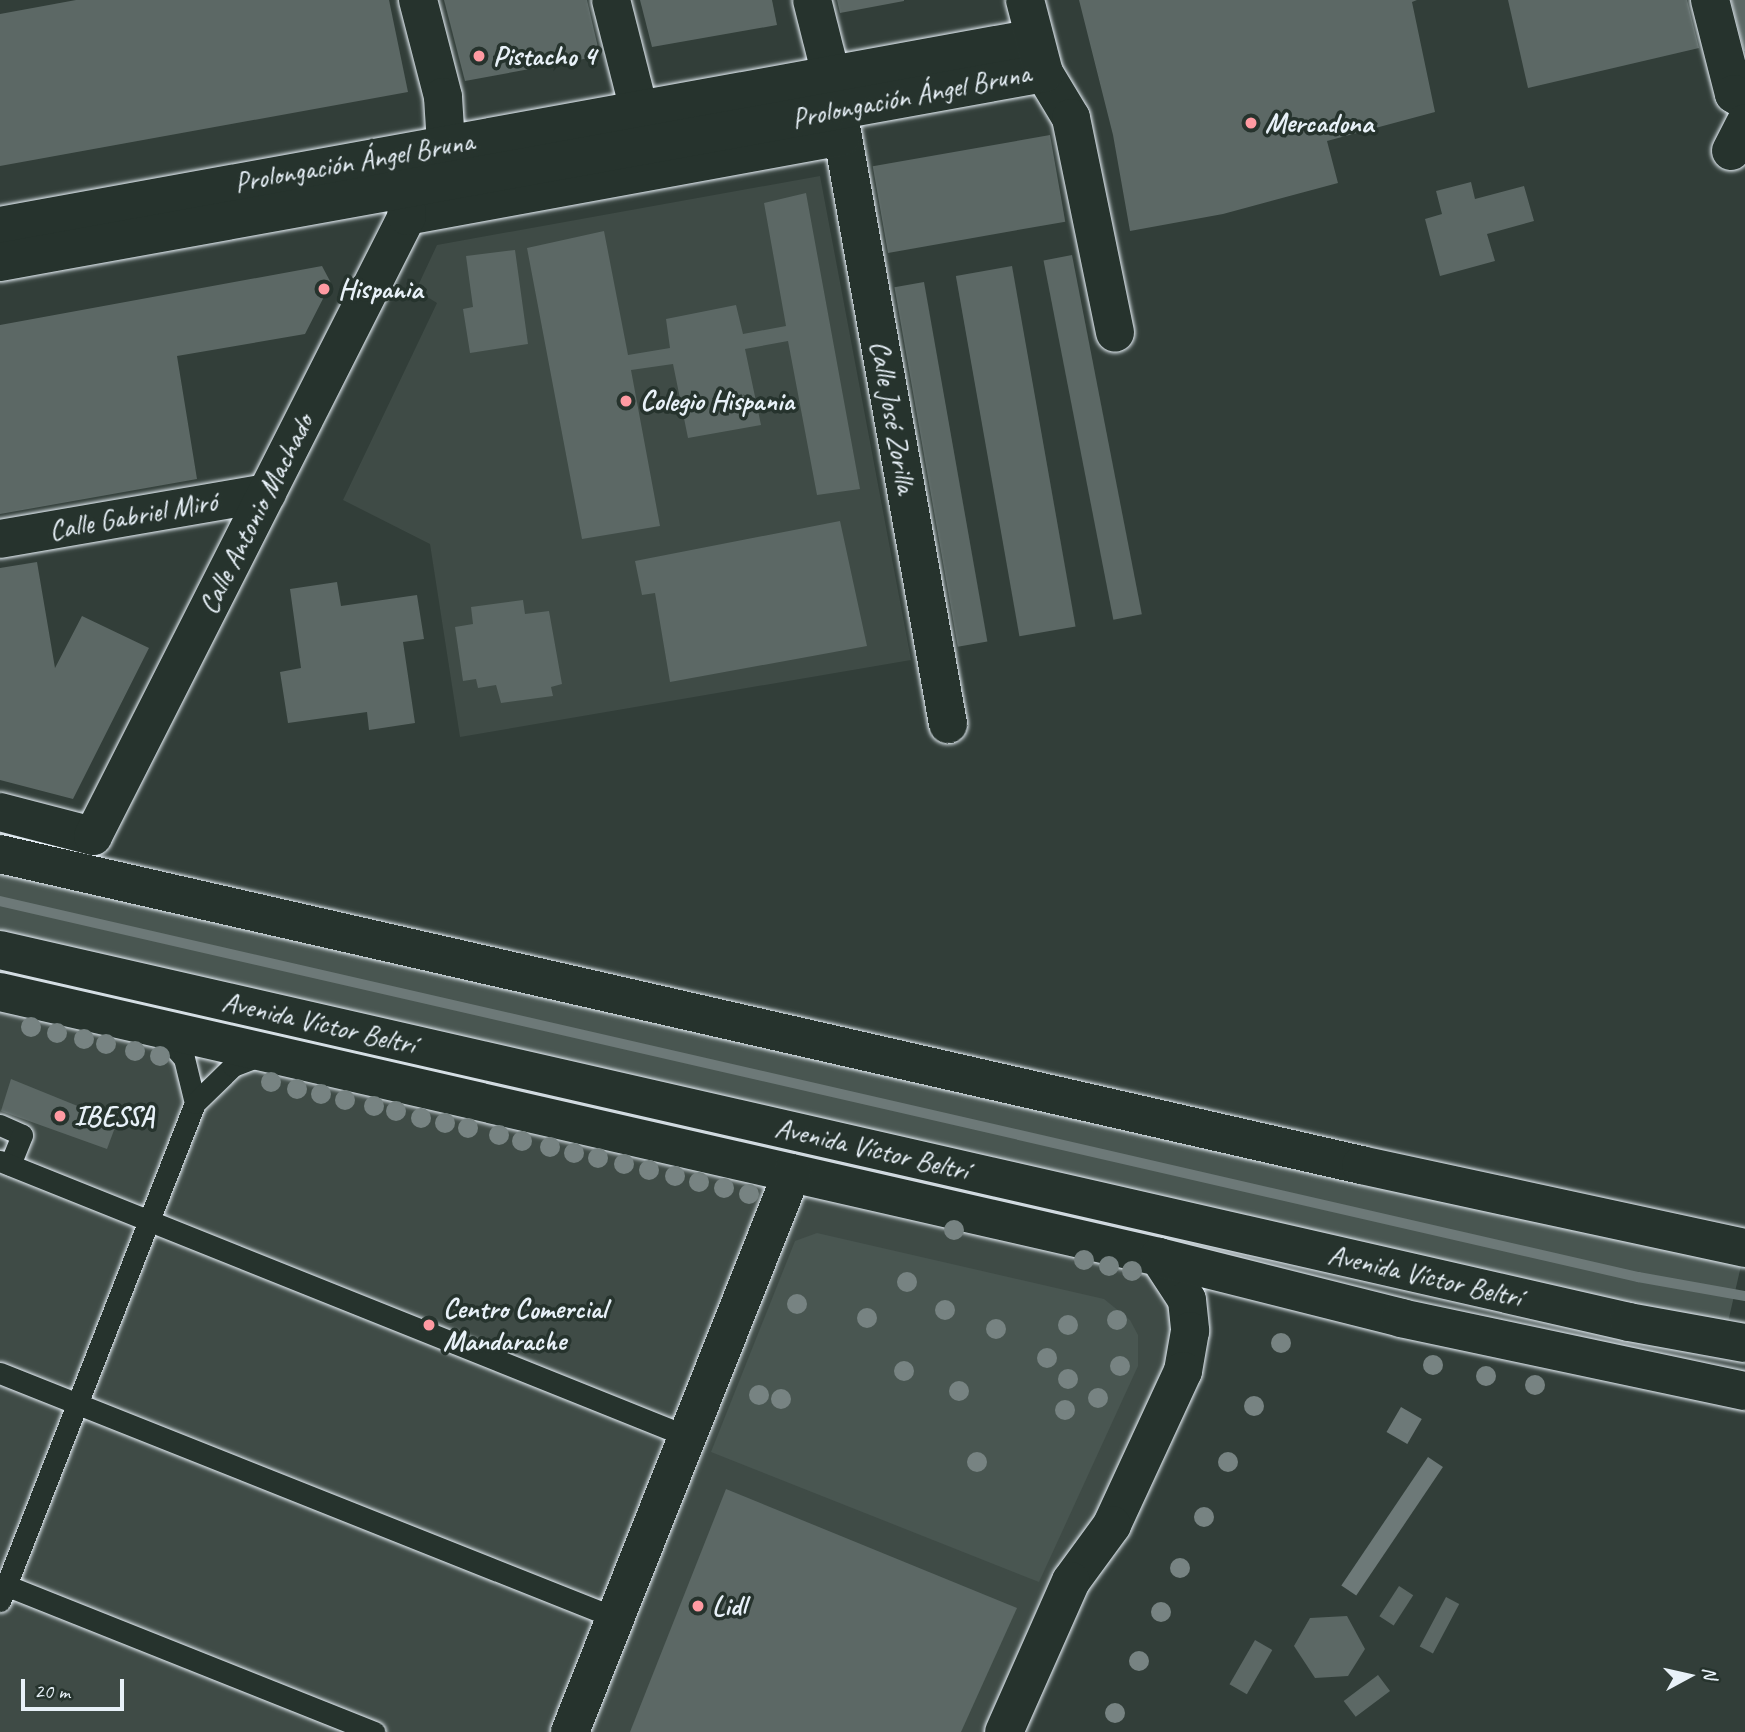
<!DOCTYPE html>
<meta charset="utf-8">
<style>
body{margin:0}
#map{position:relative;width:1745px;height:1732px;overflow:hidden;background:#323e39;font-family:Caveat,sans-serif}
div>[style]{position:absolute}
.built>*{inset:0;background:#3f4b46}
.green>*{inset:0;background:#495651;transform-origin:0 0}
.water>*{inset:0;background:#6d7978;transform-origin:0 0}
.stream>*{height:10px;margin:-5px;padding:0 5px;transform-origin:5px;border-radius:5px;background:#6d7978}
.building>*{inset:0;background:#5c6865;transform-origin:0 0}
.roads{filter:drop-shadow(0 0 2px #e8f1f8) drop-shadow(0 0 2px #e8f1f8)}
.service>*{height:21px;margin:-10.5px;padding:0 10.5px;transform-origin:10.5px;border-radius:10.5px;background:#26332d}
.minor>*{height:38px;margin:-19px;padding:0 19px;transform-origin:19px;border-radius:19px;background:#26332d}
.tertiary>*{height:38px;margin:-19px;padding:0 19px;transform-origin:19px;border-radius:19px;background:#26332d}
.primary>*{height:38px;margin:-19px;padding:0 19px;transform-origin:19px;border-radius:19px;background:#26332d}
.trees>*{width:20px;height:20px;margin:-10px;border-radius:50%;background:#778382}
.dots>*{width:19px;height:19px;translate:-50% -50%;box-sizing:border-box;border:4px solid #26332d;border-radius:50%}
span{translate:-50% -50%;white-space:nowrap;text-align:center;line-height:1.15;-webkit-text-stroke:7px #26332d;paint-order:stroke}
.poi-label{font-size:28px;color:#e8f1f8;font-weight:700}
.left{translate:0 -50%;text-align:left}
.street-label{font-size:28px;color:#e8f1f8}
.north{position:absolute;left:1654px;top:1641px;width:70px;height:70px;-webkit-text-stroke:5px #26332d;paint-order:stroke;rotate:82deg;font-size:19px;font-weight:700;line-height:28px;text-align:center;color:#e8f1f8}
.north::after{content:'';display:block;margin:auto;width:24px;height:32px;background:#e8f1f8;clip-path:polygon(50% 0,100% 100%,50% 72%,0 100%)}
.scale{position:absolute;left:21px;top:1679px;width:103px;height:32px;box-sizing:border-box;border:4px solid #e8f1f8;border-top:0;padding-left:9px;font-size:21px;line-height:24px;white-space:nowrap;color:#e8f1f8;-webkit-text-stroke:5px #26332d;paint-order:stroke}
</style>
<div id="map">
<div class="built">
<div style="clip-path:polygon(820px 176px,911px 660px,460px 737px,430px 544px,343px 500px,437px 303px,416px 290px,437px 245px)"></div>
<div style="clip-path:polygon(0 992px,1158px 1257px,1190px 1317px,1004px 1732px,0 1732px)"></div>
</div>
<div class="green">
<div style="left:0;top:854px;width:1789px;height:96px;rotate:13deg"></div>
<div style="clip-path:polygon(817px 1233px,1104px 1299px,1130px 1320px,1138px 1335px,1138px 1366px,1039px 1582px,711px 1452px,795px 1241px)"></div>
</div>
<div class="water">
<div style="left:1401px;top:1407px;width:24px;height:29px;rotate:30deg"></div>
<div style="left:1428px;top:1457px;width:18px;height:155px;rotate:34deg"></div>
</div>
<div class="stream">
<div style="left:0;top:901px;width:1681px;rotate:12.93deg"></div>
<div style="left:1638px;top:1277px;width:109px;rotate:10.1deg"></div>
</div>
<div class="building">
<div style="clip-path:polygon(76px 0,389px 0,408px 92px,0 166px,0 14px)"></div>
<div style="clip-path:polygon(444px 0,587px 0,600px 56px,465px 81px)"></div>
<div style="clip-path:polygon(640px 0,772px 0,777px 25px,652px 47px)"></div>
<div style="clip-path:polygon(837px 0,904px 0,904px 1px,840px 13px)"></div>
<div style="clip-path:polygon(1079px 0,1417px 0,1412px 2px,1435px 112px,1327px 141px,1338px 183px,1223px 214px,1130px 231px,1113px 135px)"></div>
<div style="clip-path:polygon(1508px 0,1687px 0,1699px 48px,1528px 88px)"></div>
<div style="clip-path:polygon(1731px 0,1745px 0,1745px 51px,1744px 51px)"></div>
<div style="left:1050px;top:135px;width:88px;height:180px;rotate:80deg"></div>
<div style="clip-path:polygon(1471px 182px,1475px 199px,1524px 186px,1534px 221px,1487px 234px,1495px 261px,1440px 276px,1425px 219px,1442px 214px,1436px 191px)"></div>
<div style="clip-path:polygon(806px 193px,860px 489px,817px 495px,788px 341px,745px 349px,761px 425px,688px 438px,673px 364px,631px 370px,660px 526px,582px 539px,527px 248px,604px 231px,628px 355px,670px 348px,666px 319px,736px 305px,743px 334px,786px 326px,764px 203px)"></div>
<div style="clip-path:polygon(515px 250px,528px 344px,470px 353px,463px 309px,473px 307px,466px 256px)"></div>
<div style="left:1072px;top:255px;width:366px;height:29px;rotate:79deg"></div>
<div style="clip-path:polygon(322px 266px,331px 283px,305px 334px,177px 356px,197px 479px,0 514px,0 325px)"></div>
<div style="left:1012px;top:266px;width:366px;height:57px;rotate:80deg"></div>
<div style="left:924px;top:282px;width:365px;height:30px;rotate:80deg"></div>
<div style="clip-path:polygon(840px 521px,867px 646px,670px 682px,655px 593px,642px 595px,635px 561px)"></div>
<div style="clip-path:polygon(37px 562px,55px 668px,82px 616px,149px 648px,73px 799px,0 780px,0 568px)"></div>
<div style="clip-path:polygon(337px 582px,341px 606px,417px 595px,424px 639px,403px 642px,415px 723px,369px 730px,367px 712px,288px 723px,280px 672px,301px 668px,290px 589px)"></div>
<div style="clip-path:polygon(523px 600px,525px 614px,549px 611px,562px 684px,551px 687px,553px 696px,501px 703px,496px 685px,478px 688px,476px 679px,463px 681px,455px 627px,473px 624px,471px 607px)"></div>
<div style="clip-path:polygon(11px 1079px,117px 1122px,107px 1149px,1px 1111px)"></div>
<div style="clip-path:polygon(726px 1489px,1017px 1608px,961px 1732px,630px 1732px)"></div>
<div style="left:1399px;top:1586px;width:17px;height:36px;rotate:33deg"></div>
<div style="left:1446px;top:1597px;width:15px;height:56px;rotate:28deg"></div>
<div style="clip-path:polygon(1347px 1616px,1365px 1649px,1348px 1676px,1315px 1678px,1294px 1646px,1310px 1618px)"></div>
<div style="left:1255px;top:1640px;width:20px;height:51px;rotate:30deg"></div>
<div style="left:1378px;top:1675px;width:20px;height:43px;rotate:53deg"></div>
</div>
<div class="roads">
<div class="service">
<div style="left:162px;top:1033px;width:33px;rotate:49deg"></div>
<div style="left:184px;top:1058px;width:46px;rotate:76.3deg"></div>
<div style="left:0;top:1125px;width:24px;rotate:24deg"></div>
<div style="left:22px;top:1135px;width:32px;rotate:112deg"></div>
<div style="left:0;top:1161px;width:742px;rotate:21.83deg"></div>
<div style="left:0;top:1373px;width:663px;rotate:21.69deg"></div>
<div style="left:0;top:1583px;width:403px;rotate:21.7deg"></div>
<div style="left:0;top:1601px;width:535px;rotate:-68.62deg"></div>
<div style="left:195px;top:1103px;width:53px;rotate:-44.2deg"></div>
<div style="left:233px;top:1066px;width:28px;rotate:-21deg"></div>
</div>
<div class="minor">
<div style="left:418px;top:0;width:100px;rotate:75.5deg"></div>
<div style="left:443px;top:97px;width:48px;rotate:86.4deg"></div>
<div style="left:611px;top:0;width:114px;rotate:75.7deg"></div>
<div style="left:812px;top:0;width:77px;rotate:75.8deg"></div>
<div style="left:1710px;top:0;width:97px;rotate:75.7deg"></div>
<div style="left:1734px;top:94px;width:13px;rotate:32deg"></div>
<div style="left:1044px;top:73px;width:52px;rotate:59deg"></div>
<div style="left:1071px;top:118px;width:219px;rotate:78.4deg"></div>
<div style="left:838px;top:110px;width:624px;rotate:79.84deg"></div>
<div style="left:1731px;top:151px;width:31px;rotate:-63deg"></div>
<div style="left:407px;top:216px;width:442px;rotate:-10.4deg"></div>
<div style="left:0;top:539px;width:271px;rotate:-9.8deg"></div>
<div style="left:0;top:812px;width:96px;rotate:14.5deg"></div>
<div style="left:93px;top:836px;width:695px;rotate:-63.14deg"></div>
<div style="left:407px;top:216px;width:27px;rotate:-96deg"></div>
<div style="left:0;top:992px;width:1189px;rotate:12.88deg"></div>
<div style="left:1159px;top:1257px;width:51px;rotate:56.9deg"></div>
<div style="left:1187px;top:1300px;width:31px;rotate:84deg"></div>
<div style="left:1190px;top:1331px;width:41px;rotate:99.9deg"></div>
<div style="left:1183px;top:1371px;width:170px;rotate:114.8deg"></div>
<div style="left:1112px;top:1525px;width:69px;rotate:126.2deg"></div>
<div style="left:1071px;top:1581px;width:165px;rotate:113.9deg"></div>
<div style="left:1159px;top:1257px;width:250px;rotate:14.1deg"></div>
<div style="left:1401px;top:1318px;width:352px;rotate:12deg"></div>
<div style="left:570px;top:1732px;width:601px;rotate:-68.34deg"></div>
</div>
<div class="tertiary">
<div style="left:0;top:226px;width:1051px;rotate:-10.3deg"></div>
<div style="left:0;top:262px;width:1061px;rotate:-10.26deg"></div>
<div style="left:1044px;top:73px;width:75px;rotate:-104.6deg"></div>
</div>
<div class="primary">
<div style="left:0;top:854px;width:1396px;rotate:12.87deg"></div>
<div style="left:1361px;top:1165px;width:393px;rotate:12.2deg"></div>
<div style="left:0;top:950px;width:1671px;rotate:12.86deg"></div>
<div style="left:1629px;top:1322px;width:118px;rotate:10.3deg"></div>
</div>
</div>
<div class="trees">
<div style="left:31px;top:1027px"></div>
<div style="left:57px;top:1033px"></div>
<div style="left:84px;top:1039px"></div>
<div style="left:106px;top:1044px"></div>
<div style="left:135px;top:1051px"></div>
<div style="left:160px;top:1056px"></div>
<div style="left:271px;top:1082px"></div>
<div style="left:297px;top:1089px"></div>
<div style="left:321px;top:1094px"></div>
<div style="left:345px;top:1100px"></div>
<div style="left:374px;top:1106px"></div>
<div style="left:396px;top:1111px"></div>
<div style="left:421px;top:1118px"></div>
<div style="left:445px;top:1123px"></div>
<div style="left:468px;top:1128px"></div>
<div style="left:499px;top:1135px"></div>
<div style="left:522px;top:1141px"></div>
<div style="left:550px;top:1147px"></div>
<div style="left:574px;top:1153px"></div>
<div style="left:598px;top:1158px"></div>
<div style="left:624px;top:1164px"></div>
<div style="left:649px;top:1170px"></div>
<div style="left:675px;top:1176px"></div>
<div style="left:699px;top:1182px"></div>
<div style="left:724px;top:1188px"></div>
<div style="left:749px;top:1194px"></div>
<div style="left:954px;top:1230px"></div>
<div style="left:1084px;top:1260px"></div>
<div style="left:1109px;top:1266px"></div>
<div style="left:1132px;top:1271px"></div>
<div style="left:907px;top:1282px"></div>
<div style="left:797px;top:1304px"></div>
<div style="left:945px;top:1310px"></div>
<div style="left:867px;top:1318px"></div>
<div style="left:1117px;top:1320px"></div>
<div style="left:1068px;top:1325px"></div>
<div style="left:996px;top:1329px"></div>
<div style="left:1281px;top:1343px"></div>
<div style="left:1047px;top:1358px"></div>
<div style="left:1433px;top:1365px"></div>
<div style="left:1120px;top:1366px"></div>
<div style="left:904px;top:1371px"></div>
<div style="left:1486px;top:1376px"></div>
<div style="left:1068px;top:1379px"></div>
<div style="left:1535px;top:1385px"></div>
<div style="left:959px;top:1391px"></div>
<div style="left:759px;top:1395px"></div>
<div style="left:1098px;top:1398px"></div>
<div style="left:781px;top:1399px"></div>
<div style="left:1254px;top:1406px"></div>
<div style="left:1065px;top:1410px"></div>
<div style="left:977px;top:1462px"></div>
<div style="left:1228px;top:1462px"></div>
<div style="left:1204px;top:1517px"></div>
<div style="left:1180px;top:1568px"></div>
<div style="left:1161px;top:1612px"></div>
<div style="left:1139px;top:1661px"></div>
<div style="left:1115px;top:1713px"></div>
</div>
<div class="dots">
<div style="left:479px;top:56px;background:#ff9aa2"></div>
<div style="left:1251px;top:123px;background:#ff9aa2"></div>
<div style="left:324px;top:289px;background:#ff9aa2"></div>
<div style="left:626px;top:401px;background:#ff9aa2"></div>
<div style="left:60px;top:1116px;background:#ff9aa2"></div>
<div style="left:429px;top:1325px;background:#ff9aa2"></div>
<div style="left:698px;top:1606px;background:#ff9aa2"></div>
</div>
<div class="poi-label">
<span class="left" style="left:493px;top:56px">Pistacho 4</span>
<span class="left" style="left:1265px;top:123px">Mercadona</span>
<span class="left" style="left:338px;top:289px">Hispania</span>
<span class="left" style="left:640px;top:401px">Colegio Hispania</span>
<span class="left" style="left:74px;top:1116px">IBESSA</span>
<span class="left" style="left:443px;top:1325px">Centro Comercial<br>Mandarache</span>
<span class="left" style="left:712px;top:1606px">Lidl</span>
</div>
<div class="street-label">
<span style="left:911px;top:96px;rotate:-11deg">Prolongación Ángel Bruna</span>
<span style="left:354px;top:162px;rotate:-10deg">Prolongación Ángel Bruna</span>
<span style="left:893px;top:417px;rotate:80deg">Calle José Zorilla</span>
<span style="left:256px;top:514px;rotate:-63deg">Calle Antonio Machado</span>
<span style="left:133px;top:516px;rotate:-10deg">Calle Gabriel Miró</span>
<span style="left:319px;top:1023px;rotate:13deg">Avenida Víctor Beltrí</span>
<span style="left:872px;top:1149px;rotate:13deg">Avenida Víctor Beltrí</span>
<span style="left:1425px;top:1276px;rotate:13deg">Avenida Víctor Beltrí</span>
</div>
<div class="north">N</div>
<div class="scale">20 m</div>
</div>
